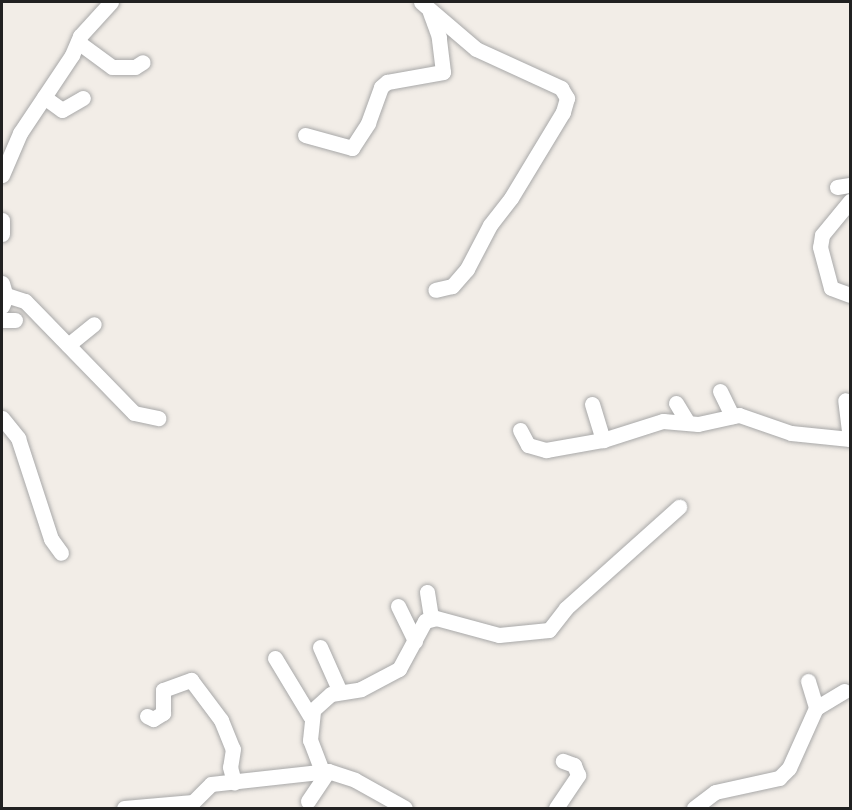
<!DOCTYPE html>
<style>
body{margin:0}
#map{position:relative;width:852px;height:810px;overflow:hidden;background:#f2ede7;font-family:"PT Sans",sans-serif}
div>[style]{position:absolute}
.roads{filter:drop-shadow(0 0 2px #a8a8a8) drop-shadow(0 0 2px #a8a8a8)}
.minor>*{height:15px;margin:-7.5px;padding:0 7.5px;transform-origin:7.5px;border-radius:7.5px;background:#fff}
span{translate:-50% -50%;white-space:nowrap;text-align:center;line-height:1.15;-webkit-text-stroke:4.5px #fff;paint-order:stroke}
.frame{position:absolute;inset:0;border:3px solid #212121;pointer-events:none}
</style>
<div id="map">
<div class="roads">
<div class="minor">
<div style="left:421px;top:2px;width:72px;rotate:40.5deg"></div>
<div style="left:476px;top:49px;width:94px;rotate:24.6deg"></div>
<div style="left:561px;top:88px;width:12px;rotate:59deg"></div>
<div style="left:567px;top:98px;width:15px;rotate:106deg"></div>
<div style="left:563px;top:112px;width:100px;rotate:121.2deg"></div>
<div style="left:511px;top:198px;width:34px;rotate:128deg"></div>
<div style="left:490px;top:225px;width:50px;rotate:117.6deg"></div>
<div style="left:467px;top:269px;width:23px;rotate:131deg"></div>
<div style="left:452px;top:286px;width:17px;rotate:167deg"></div>
<div style="left:78px;top:42px;width:42px;rotate:36.3deg"></div>
<div style="left:112px;top:67px;width:23px"></div>
<div style="left:135px;top:67px;width:9px;rotate:-32deg"></div>
<div style="left:44px;top:97px;width:22px;rotate:36deg"></div>
<div style="left:62px;top:110px;width:24px;rotate:-30deg"></div>
<div style="left:305px;top:135px;width:49px;rotate:15.5deg"></div>
<div style="left:352px;top:148px;width:30px;rotate:-57deg"></div>
<div style="left:368px;top:123px;width:38px;rotate:-70deg"></div>
<div style="left:381px;top:87px;width:8px;rotate:-40deg"></div>
<div style="left:387px;top:82px;width:57px;rotate:-10.1deg"></div>
<div style="left:443px;top:72px;width:35px;rotate:-97deg"></div>
<div style="left:439px;top:37px;width:27px;rotate:-110deg"></div>
<div style="left:2px;top:175px;width:46px;rotate:-66.8deg"></div>
<div style="left:20px;top:133px;width:94px;rotate:-56.3deg"></div>
<div style="left:72px;top:55px;width:21px;rotate:-67deg"></div>
<div style="left:80px;top:36px;width:46px;rotate:-47.6deg"></div>
<div style="left:837px;top:187px;width:13px;rotate:-9deg"></div>
<div style="left:850px;top:201px;width:44px;rotate:129.5deg"></div>
<div style="left:822px;top:235px;width:12px;rotate:99deg"></div>
<div style="left:820px;top:247px;width:42px;rotate:75deg"></div>
<div style="left:831px;top:288px;width:20px;rotate:20deg"></div>
<div style="left:2px;top:220px;width:14px;rotate:90deg"></div>
<div style="left:2px;top:283px;width:15px;rotate:74deg"></div>
<div style="left:6px;top:297px;width:10px;rotate:114deg"></div>
<div style="left:6px;top:295px;width:20px;rotate:18deg"></div>
<div style="left:25px;top:301px;width:156px;rotate:45.8deg"></div>
<div style="left:134px;top:413px;width:25px;rotate:12deg"></div>
<div style="left:2px;top:320px;width:13px"></div>
<div style="left:68px;top:345px;width:33px;rotate:-39deg"></div>
<div style="left:720px;top:391px;width:28px;rotate:64deg"></div>
<div style="left:676px;top:403px;width:23px;rotate:59deg"></div>
<div style="left:592px;top:404px;width:38px;rotate:73deg"></div>
<div style="left:2px;top:418px;width:26px;rotate:51deg"></div>
<div style="left:18px;top:438px;width:106px;rotate:71.9deg"></div>
<div style="left:51px;top:539px;width:17px;rotate:54deg"></div>
<div style="left:520px;top:430px;width:17px;rotate:62deg"></div>
<div style="left:528px;top:445px;width:19px;rotate:16deg"></div>
<div style="left:546px;top:450px;width:58px;rotate:-10deg"></div>
<div style="left:603px;top:440px;width:63px;rotate:-17.6deg"></div>
<div style="left:663px;top:421px;width:35px;rotate:5deg"></div>
<div style="left:698px;top:424px;width:42px;rotate:-12.4deg"></div>
<div style="left:739px;top:415px;width:55px;rotate:19.1deg"></div>
<div style="left:791px;top:433px;width:59px;rotate:5.8deg"></div>
<div style="left:850px;top:439px;width:39px;rotate:-97deg"></div>
<div style="left:427px;top:592px;width:25px;rotate:81deg"></div>
<div style="left:398px;top:606px;width:39px;rotate:64deg"></div>
<div style="left:320px;top:647px;width:49px;rotate:66deg"></div>
<div style="left:275px;top:658px;width:68px;rotate:58.9deg"></div>
<div style="left:808px;top:681px;width:28px;rotate:73deg"></div>
<div style="left:147px;top:716px;width:7px;rotate:27deg"></div>
<div style="left:153px;top:719px;width:12px;rotate:-31deg"></div>
<div style="left:163px;top:713px;width:23px;rotate:-90deg"></div>
<div style="left:163px;top:690px;width:30px;rotate:-20deg"></div>
<div style="left:191px;top:680px;width:50px;rotate:53.1deg"></div>
<div style="left:221px;top:720px;width:31px;rotate:68deg"></div>
<div style="left:233px;top:749px;width:18px;rotate:99deg"></div>
<div style="left:230px;top:767px;width:16px;rotate:75deg"></div>
<div style="left:322px;top:771px;width:33px;rotate:-111deg"></div>
<div style="left:310px;top:740px;width:30px;rotate:-84deg"></div>
<div style="left:313px;top:710px;width:24px;rotate:-42deg"></div>
<div style="left:331px;top:694px;width:30px;rotate:-9deg"></div>
<div style="left:361px;top:689px;width:43px;rotate:-27.8deg"></div>
<div style="left:399px;top:669px;width:55px;rotate:-61.6deg"></div>
<div style="left:425px;top:621px;width:11px;rotate:-15deg"></div>
<div style="left:436px;top:618px;width:65px;rotate:15.1deg"></div>
<div style="left:499px;top:635px;width:50px;rotate:-5.7deg"></div>
<div style="left:549px;top:630px;width:28px;rotate:-52deg"></div>
<div style="left:566px;top:608px;width:152px;rotate:-41.8deg"></div>
<div style="left:308px;top:801px;width:36px;rotate:-56deg"></div>
<div style="left:124px;top:808px;width:69px;rotate:-5deg"></div>
<div style="left:193px;top:802px;width:25px;rotate:-45deg"></div>
<div style="left:211px;top:784px;width:118px;rotate:-6.3deg"></div>
<div style="left:328px;top:771px;width:28px;rotate:18deg"></div>
<div style="left:355px;top:780px;width:57px;rotate:29.2deg"></div>
<div style="left:556px;top:808px;width:40px;rotate:-56deg"></div>
<div style="left:578px;top:775px;width:11px;rotate:-112deg"></div>
<div style="left:574px;top:765px;width:12px;rotate:-160deg"></div>
<div style="left:694px;top:808px;width:26px;rotate:-37deg"></div>
<div style="left:715px;top:792px;width:66px;rotate:-12.3deg"></div>
<div style="left:779px;top:778px;width:14px;rotate:-45deg"></div>
<div style="left:789px;top:768px;width:66px;rotate:-65.8deg"></div>
<div style="left:816px;top:708px;width:33px;rotate:-31deg"></div>
</div>
</div>
<div class="frame"></div>
</div>
